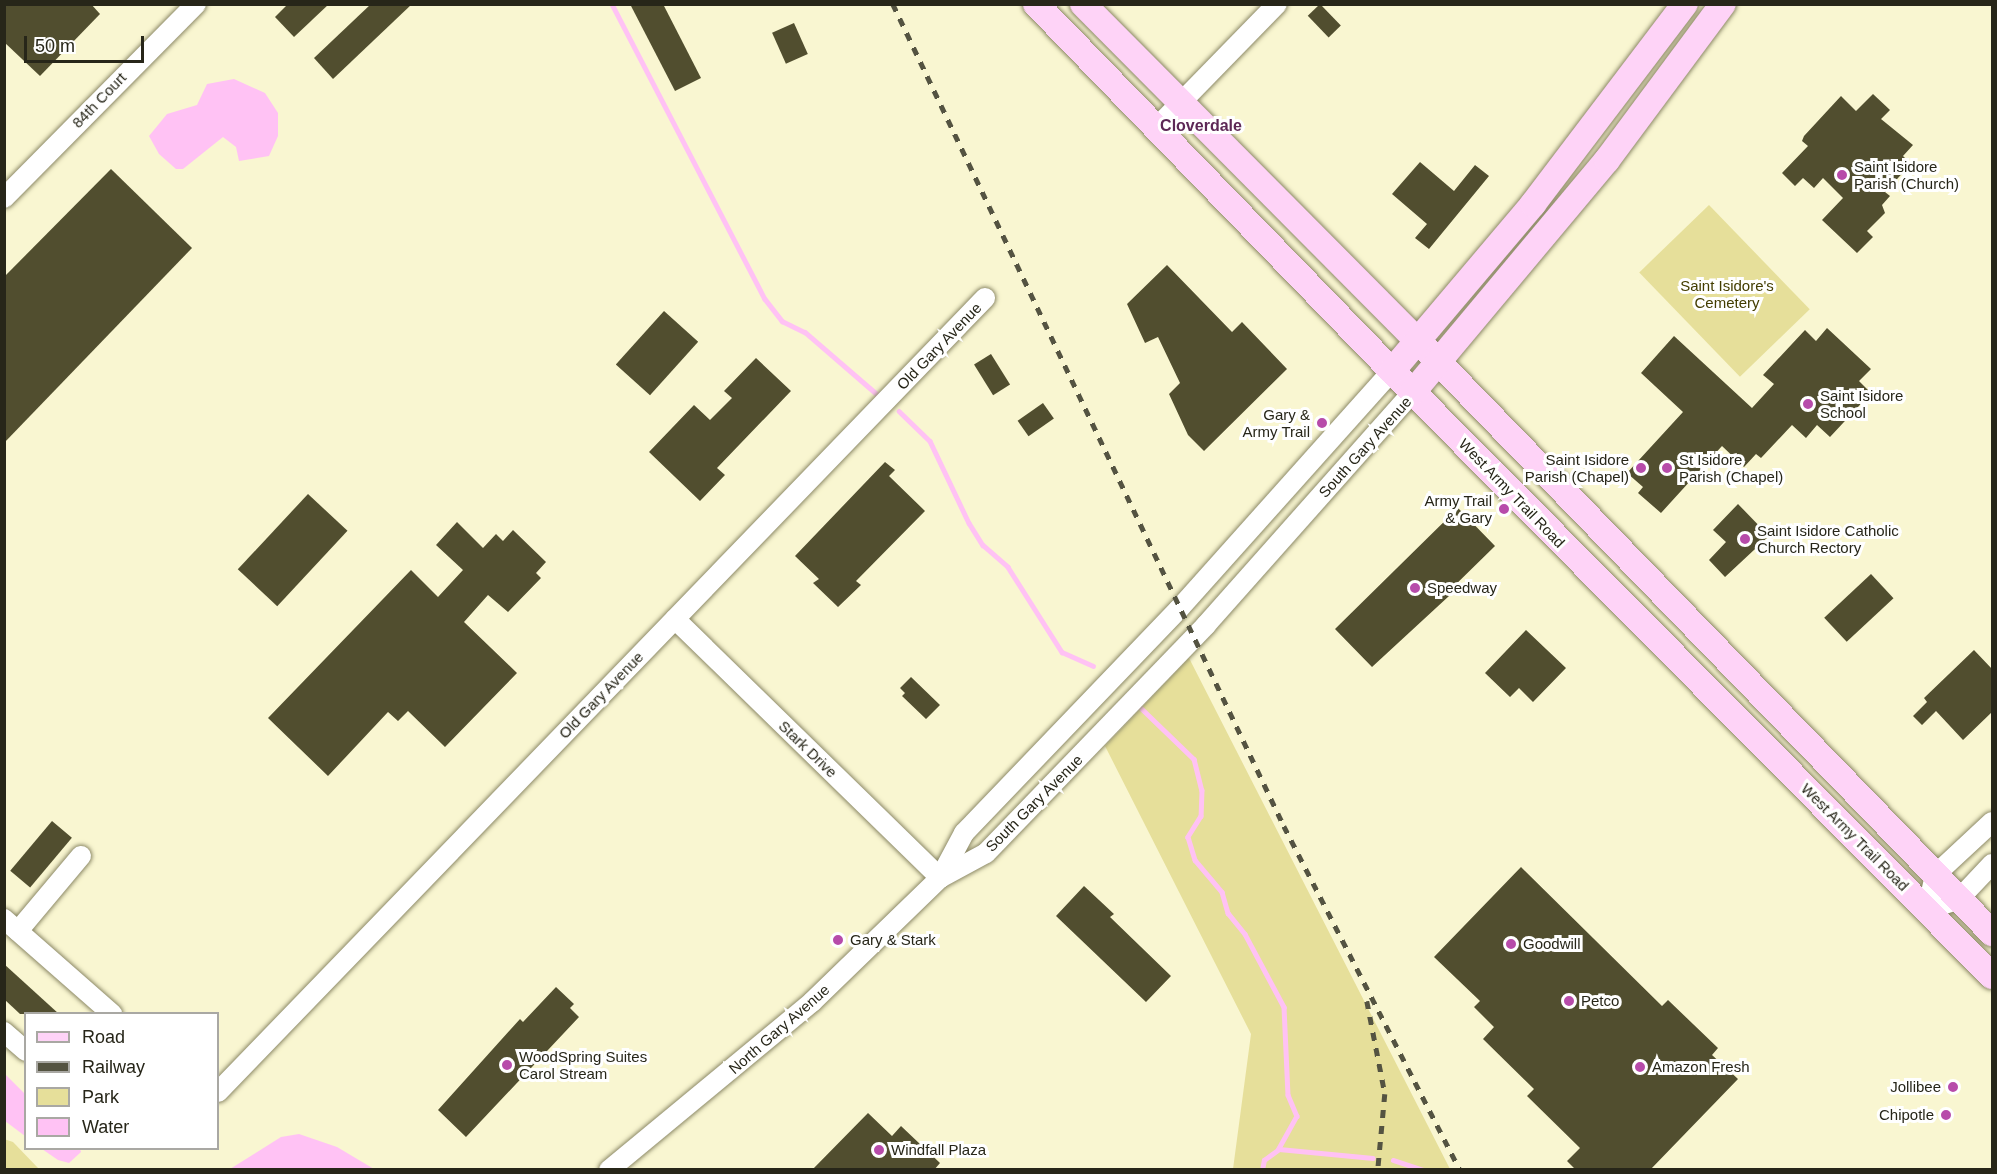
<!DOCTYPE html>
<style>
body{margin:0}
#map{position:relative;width:1997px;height:1174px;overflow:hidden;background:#f9f6d1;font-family:Helvetica,sans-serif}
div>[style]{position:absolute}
.green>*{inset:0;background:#e6df9a;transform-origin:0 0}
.water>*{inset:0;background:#ffc2f4}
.stream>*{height:4.5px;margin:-2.25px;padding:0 2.25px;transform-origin:2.25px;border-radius:2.25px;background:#ffc2f4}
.building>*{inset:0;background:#514e2f;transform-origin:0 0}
.roads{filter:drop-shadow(0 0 2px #8c8967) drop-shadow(0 0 2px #8c8967)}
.minor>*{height:20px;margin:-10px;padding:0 10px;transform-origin:10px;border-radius:10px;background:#fff}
.major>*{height:26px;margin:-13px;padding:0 13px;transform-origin:13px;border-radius:13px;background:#fed3f7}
.rail>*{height:4.5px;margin-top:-2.25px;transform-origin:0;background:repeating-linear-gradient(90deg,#545341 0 8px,transparent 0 16px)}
.dots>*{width:16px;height:16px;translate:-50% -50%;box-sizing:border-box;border:3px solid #fff;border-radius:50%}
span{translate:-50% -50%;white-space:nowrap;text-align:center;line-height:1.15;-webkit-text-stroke:6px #fff;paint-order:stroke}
.street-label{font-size:15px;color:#272619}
.poi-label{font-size:15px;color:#272619}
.left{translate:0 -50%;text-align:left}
.right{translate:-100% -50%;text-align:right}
.park-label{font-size:15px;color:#433d01}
.neighbourhood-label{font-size:16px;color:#5d2856;font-weight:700}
.frame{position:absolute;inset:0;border:6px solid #272619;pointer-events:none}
.legend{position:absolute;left:24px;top:1012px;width:195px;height:138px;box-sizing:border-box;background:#fff;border:2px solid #a9a8a3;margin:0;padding:8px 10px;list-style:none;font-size:18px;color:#272619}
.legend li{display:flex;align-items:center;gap:12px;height:30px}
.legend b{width:30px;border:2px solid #a9a8a3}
.scale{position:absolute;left:24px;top:36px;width:120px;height:27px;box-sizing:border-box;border:3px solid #272619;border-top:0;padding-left:8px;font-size:18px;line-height:21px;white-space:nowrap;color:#272619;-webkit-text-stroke:4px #fff;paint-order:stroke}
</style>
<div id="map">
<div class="green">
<div style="left:1709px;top:205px;width:145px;height:97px;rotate:46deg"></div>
<div style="clip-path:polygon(1189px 658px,1450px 1169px,1233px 1169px,1251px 1034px,1105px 746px)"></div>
<div style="clip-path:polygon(4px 1139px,13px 1142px,39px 1169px,5px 1169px)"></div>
</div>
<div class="water">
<div style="clip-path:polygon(234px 79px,265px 93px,278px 113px,278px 136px,269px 156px,239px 161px,236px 147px,223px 137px,183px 169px,176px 169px,159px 154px,149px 136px,167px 114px,197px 105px,207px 84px)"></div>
<div style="clip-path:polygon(5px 1074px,25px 1094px,25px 1136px,5px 1121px)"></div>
<div style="clip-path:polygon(299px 1134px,337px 1147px,374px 1169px,230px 1169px,281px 1137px)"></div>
<div style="clip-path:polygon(42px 1149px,80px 1149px,81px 1152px,69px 1163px,58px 1160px)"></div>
</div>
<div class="stream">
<div style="left:612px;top:4px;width:332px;rotate:62.6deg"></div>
<div style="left:765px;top:299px;width:28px;rotate:52deg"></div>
<div style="left:782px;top:321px;width:25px;rotate:26deg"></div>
<div style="left:805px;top:332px;width:96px;rotate:40.8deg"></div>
<div style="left:899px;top:411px;width:43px;rotate:44.1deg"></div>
<div style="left:930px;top:441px;width:91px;rotate:64.6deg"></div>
<div style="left:969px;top:523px;width:26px;rotate:58deg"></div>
<div style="left:983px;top:545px;width:33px;rotate:41deg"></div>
<div style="left:1008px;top:567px;width:101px;rotate:57.6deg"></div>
<div style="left:1062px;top:652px;width:34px;rotate:24deg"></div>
<div style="left:1138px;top:705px;width:78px;rotate:44deg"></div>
<div style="left:1194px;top:759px;width:32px;rotate:76deg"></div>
<div style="left:1202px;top:790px;width:26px;rotate:92deg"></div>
<div style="left:1201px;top:816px;width:25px;rotate:122deg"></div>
<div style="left:1188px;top:837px;width:24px;rotate:73deg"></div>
<div style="left:1195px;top:860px;width:42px;rotate:49.8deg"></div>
<div style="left:1222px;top:892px;width:22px;rotate:74deg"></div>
<div style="left:1228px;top:913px;width:27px;rotate:51deg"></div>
<div style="left:1245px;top:934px;width:83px;rotate:61.9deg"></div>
<div style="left:1284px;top:1007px;width:88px;rotate:87.4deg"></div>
<div style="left:1288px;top:1095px;width:23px;rotate:67deg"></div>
<div style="left:1297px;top:1116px;width:38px;rotate:119deg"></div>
<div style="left:1393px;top:1160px;width:32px;rotate:18deg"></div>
<div style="left:1262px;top:1170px;width:10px;rotate:-79deg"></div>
<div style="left:1264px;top:1160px;width:19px;rotate:-36deg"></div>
<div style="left:1279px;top:1149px;width:94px;rotate:5.5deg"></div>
</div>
<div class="building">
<div style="clip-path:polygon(4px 4px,91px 4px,100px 14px,40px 76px,4px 42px)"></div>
<div style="clip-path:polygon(288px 4px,329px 4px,294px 37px,275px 17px)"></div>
<div style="clip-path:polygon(371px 4px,412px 4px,333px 79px,314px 58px)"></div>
<div style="clip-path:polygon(630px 4px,663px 4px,701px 78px,675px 91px)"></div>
<div style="left:1320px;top:4px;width:30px;height:17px;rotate:46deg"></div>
<div style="left:794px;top:23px;width:34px;height:24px;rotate:66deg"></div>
<div style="clip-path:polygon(1873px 94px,1890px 110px,1881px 119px,1913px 145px,1903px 156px,1911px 164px,1885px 192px,1890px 196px,1882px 205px,1885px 213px,1867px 231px,1873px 237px,1857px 253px,1822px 220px,1843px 198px,1823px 178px,1814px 188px,1803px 178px,1795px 186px,1782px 173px,1808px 146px,1802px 141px,1804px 136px,1841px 96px,1856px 111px)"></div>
<div style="clip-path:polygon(1420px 162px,1454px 191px,1475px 165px,1489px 176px,1429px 249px,1415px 238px,1427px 224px,1392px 194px)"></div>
<div style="clip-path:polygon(111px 169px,192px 248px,4px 443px,4px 277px)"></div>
<div style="clip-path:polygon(1167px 265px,1232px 332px,1242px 322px,1287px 369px,1204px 451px,1188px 435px,1169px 394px,1180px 383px,1158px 337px,1145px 343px,1127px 304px)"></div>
<div style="left:664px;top:311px;width:46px;height:72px;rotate:42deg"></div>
<div style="clip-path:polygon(1827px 328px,1871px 369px,1859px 381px,1871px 393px,1830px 437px,1817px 425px,1806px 438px,1792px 425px,1761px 458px,1756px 454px,1744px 467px,1722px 446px,1661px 513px,1638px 493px,1643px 487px,1627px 473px,1683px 412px,1641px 373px,1674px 336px,1752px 408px,1774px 384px,1763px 375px,1805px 330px,1816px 341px)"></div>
<div style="left:991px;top:354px;width:36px;height:20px;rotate:58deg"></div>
<div style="clip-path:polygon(756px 358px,791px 391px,717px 468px,725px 475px,700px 501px,649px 452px,694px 405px,710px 420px,732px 398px,724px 391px)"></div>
<div style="left:1043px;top:403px;width:19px;height:31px;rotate:55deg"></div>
<div style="clip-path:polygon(885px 462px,895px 470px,889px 476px,925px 511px,856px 581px,861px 585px,838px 607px,813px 583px,819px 579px,795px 556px)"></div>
<div style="left:308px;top:494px;width:54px;height:103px;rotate:43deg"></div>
<div style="clip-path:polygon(1738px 504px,1769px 536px,1725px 577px,1709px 560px,1726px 542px,1713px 530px)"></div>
<div style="clip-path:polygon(1458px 508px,1495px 546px,1446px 594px,1449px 596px,1372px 667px,1335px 629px)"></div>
<div style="clip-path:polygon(457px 522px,483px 548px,496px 534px,503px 541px,513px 530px,546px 562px,536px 573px,541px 578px,508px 612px,488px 595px,464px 622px,517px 673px,445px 747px,408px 711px,398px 721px,388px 712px,328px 776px,268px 718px,411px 570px,438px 597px,463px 570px,436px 545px)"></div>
<div style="left:1871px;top:574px;width:33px;height:64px;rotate:47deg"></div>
<div style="clip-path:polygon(1526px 630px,1566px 668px,1533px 702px,1519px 688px,1510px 697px,1485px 673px)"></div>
<div style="clip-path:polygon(1974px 650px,1992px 669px,1992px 712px,1963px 740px,1936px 711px,1922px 725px,1913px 716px,1927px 702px,1924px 698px)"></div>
<div style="clip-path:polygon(911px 677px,940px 705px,926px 719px,902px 696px,905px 693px,900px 688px)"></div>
<div style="left:52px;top:821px;width:26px;height:65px;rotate:40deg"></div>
<div style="clip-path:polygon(1521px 867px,1662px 1006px,1668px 1000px,1718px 1048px,1712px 1055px,1738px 1079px,1650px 1170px,1576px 1170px,1567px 1161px,1580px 1148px,1527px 1096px,1534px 1089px,1483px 1039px,1494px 1027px,1474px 1007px,1480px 1001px,1434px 957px)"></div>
<div style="clip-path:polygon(1084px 886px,1114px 914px,1110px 917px,1171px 976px,1146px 1002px,1056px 916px)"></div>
<div style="clip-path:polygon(4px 964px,59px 1014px,20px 1014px,4px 999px)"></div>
<div style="clip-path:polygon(556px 987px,574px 1004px,570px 1008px,579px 1017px,466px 1137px,438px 1110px,520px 1019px,523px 1022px)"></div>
<div style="clip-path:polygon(868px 1113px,892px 1136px,901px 1126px,940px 1163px,934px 1170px,812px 1170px)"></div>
</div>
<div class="roads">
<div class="minor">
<div style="left:1156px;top:128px;width:173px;rotate:-45.7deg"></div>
<div style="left:4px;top:198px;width:273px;rotate:-45.3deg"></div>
<div style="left:675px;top:619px;width:371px;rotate:44.3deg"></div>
<div style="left:940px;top:878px;width:51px;rotate:-61.9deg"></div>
<div style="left:964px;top:833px;width:310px;rotate:-46.2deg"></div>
<div style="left:1179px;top:609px;width:319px;rotate:-48.2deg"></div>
<div style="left:1927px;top:910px;width:36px;rotate:-77deg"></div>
<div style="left:1935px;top:875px;width:78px;rotate:-42.9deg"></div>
<div style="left:1927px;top:910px;width:34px;rotate:-19deg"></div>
<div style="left:1959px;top:899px;width:48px;rotate:-46.7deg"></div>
<div style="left:4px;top:919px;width:144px;rotate:41.3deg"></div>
<div style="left:18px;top:931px;width:98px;rotate:-50deg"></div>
<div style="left:4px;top:1032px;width:29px;rotate:41deg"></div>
<div style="left:218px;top:1092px;width:1104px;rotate:-45.99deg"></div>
<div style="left:609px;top:1170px;width:264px;rotate:-39.6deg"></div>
<div style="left:812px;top:1002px;width:178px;rotate:-44.1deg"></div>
<div style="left:940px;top:878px;width:52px;rotate:-28.5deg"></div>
<div style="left:986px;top:853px;width:317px;rotate:-46deg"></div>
<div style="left:1206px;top:625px;width:312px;rotate:-48.4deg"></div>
</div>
<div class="major">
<div style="left:1036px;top:4px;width:511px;rotate:45.87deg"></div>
<div style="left:1392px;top:371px;width:852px;rotate:45.24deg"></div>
<div style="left:1083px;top:4px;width:475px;rotate:45.2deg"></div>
<div style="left:1418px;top:341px;width:825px;rotate:45.88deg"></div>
<div style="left:1392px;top:371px;width:219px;rotate:-49.8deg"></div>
<div style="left:1533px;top:204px;width:251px;rotate:-52.8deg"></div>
<div style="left:1413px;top:392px;width:302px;rotate:-50.1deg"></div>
<div style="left:1607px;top:160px;width:194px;rotate:-53.4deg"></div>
</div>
</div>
<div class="rail">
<div style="left:893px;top:4px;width:910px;rotate:64.56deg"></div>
<div style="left:1284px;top:826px;width:386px;rotate:62.9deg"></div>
<div style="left:1367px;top:1001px;width:95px;rotate:79deg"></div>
<div style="left:1385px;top:1094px;width:76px;rotate:95.3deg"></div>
</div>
<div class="dots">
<div style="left:1842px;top:175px;background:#b74baa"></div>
<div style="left:1808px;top:404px;background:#b74baa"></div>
<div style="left:1322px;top:423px;background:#b74baa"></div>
<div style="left:1641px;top:468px;background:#b74baa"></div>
<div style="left:1667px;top:468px;background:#b74baa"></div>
<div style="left:1504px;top:509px;background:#b74baa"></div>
<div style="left:1745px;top:539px;background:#b74baa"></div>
<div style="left:1415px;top:588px;background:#b74baa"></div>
<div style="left:838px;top:940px;background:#b74baa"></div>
<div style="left:1511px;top:944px;background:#b74baa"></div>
<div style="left:1569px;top:1001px;background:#b74baa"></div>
<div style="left:507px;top:1065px;background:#b74baa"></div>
<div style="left:1640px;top:1067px;background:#b74baa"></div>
<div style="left:1953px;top:1087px;background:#b74baa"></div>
<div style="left:1946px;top:1115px;background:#b74baa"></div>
<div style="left:879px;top:1150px;background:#b74baa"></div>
</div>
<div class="street-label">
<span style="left:99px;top:100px;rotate:-46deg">84th Court</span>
<span style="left:939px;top:346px;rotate:-46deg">Old Gary Avenue</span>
<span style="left:1365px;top:447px;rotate:-48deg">South Gary Avenue</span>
<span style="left:1512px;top:493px;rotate:46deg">West Army Trail Road</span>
<span style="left:601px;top:695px;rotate:-46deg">Old Gary Avenue</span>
<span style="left:808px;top:749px;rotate:44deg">Stark Drive</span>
<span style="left:1034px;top:803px;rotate:-45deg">South Gary Avenue</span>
<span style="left:1855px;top:837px;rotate:45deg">West Army Trail Road</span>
<span style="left:779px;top:1029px;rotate:-41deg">North Gary Avenue</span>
</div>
<div class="poi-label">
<span class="left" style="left:1854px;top:175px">Saint Isidore<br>Parish (Church)</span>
<span class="left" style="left:1820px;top:404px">Saint Isidore<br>School</span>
<span class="right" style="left:1310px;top:423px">Gary &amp;<br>Army Trail</span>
<span class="right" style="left:1629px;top:468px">Saint Isidore<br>Parish (Chapel)</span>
<span class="left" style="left:1679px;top:468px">St Isidore<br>Parish (Chapel)</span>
<span class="right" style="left:1492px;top:509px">Army Trail<br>&amp; Gary</span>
<span class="left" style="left:1757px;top:539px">Saint Isidore Catholic<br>Church Rectory</span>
<span class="left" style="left:1427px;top:588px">Speedway</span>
<span class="left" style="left:850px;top:940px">Gary &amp; Stark</span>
<span class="left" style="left:1523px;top:944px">Goodwill</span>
<span class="left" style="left:1581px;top:1001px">Petco</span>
<span class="left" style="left:519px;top:1065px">WoodSpring Suites<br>Carol Stream</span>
<span class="left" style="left:1652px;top:1067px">Amazon Fresh</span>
<span class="right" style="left:1941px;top:1087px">Jollibee</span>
<span class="right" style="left:1934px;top:1115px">Chipotle</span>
<span class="left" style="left:891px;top:1150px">Windfall Plaza</span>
</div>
<div class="park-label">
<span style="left:1727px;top:294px">Saint Isidore's<br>Cemetery</span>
</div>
<div class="neighbourhood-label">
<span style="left:1201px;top:126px">Cloverdale</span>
</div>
<div class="frame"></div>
<ul class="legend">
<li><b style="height:8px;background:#fed3f7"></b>Road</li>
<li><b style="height:8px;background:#545341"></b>Railway</li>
<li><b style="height:16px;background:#e6df9a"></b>Park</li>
<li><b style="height:16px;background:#ffc2f4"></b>Water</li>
</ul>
<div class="scale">50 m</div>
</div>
